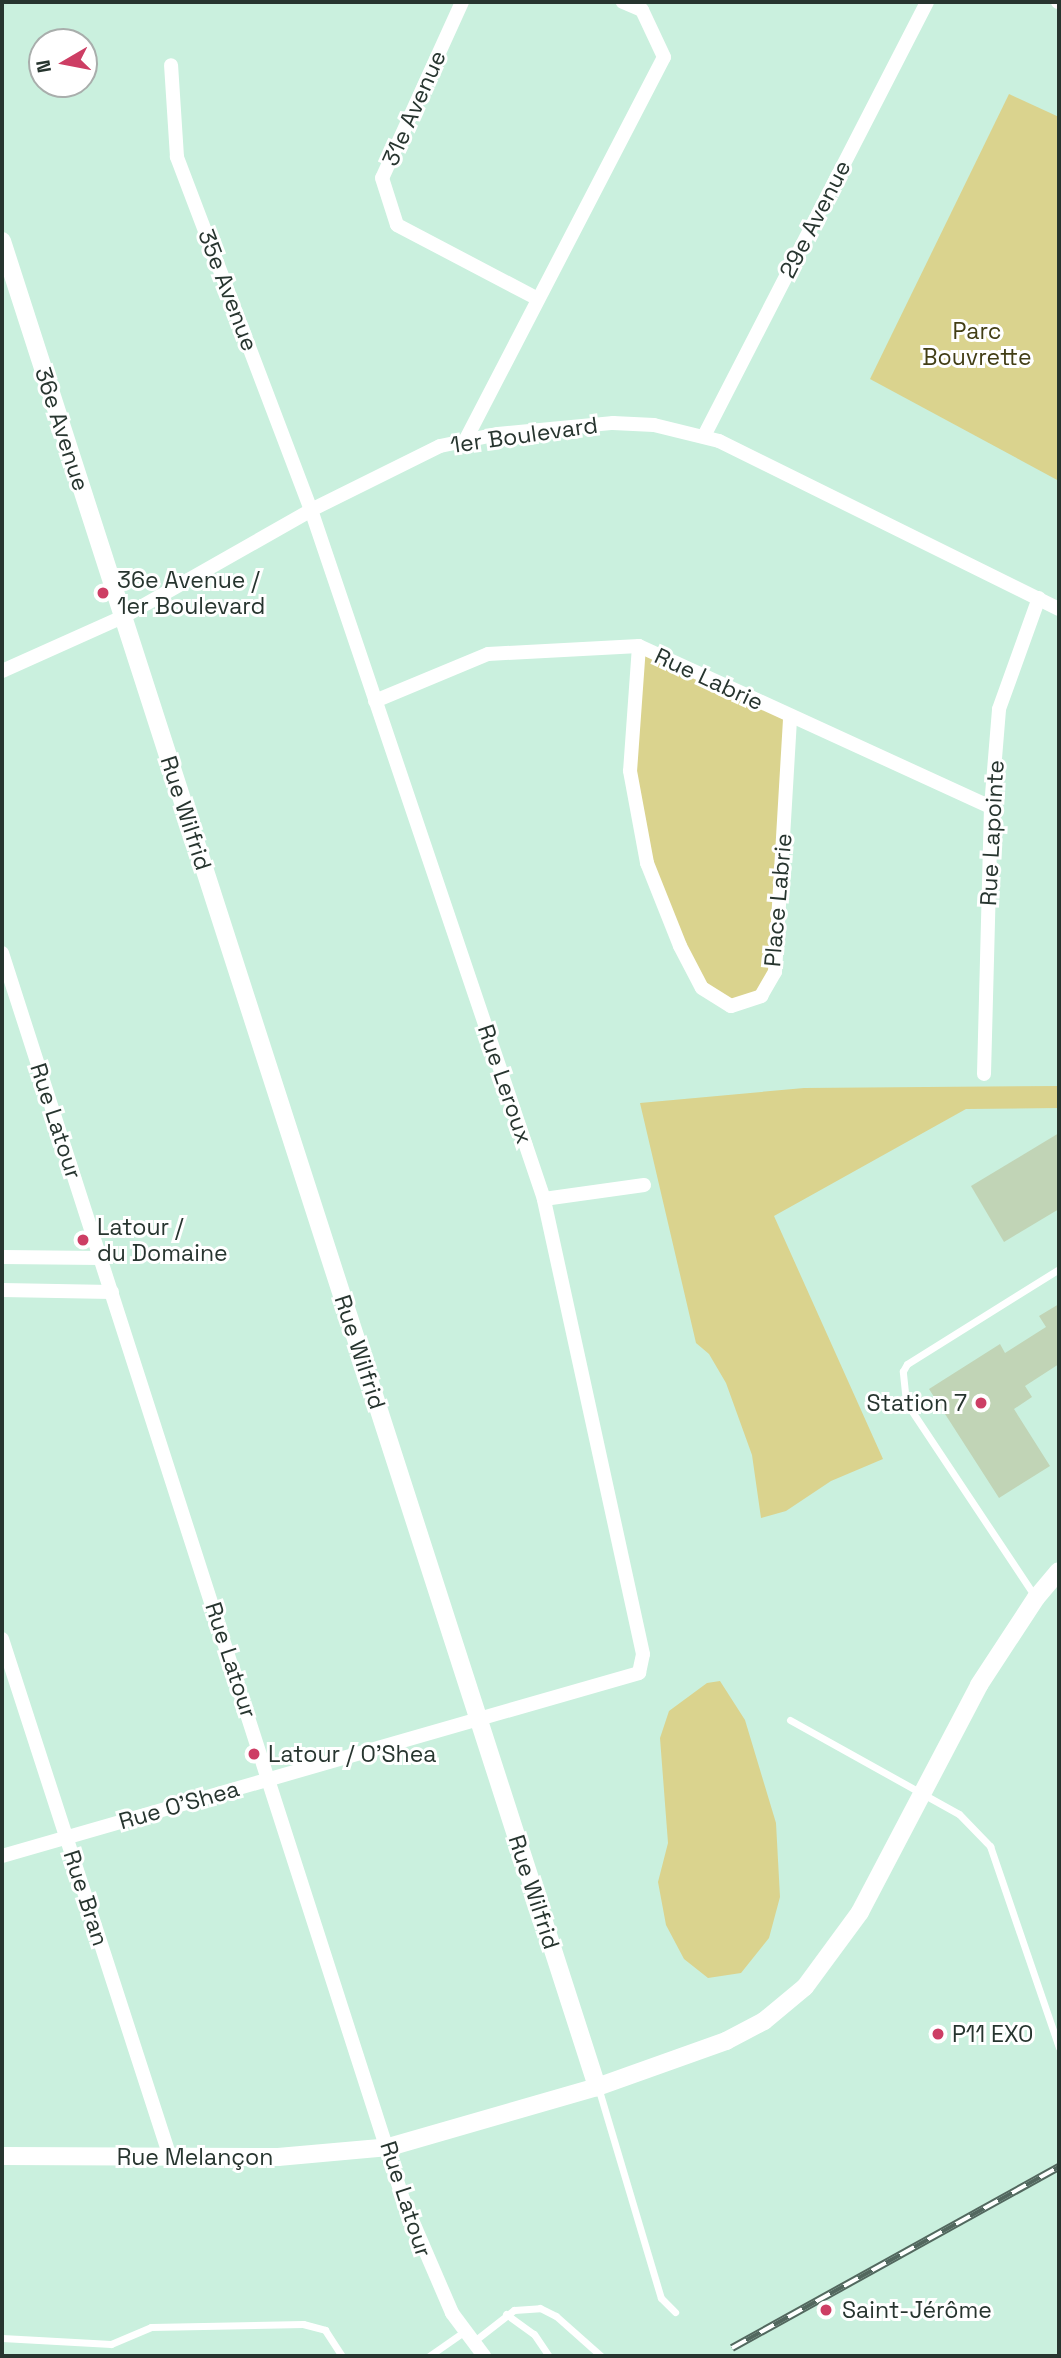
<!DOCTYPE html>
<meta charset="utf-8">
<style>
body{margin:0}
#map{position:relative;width:1061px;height:2358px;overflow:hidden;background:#caf0de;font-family:"Space Grotesk",sans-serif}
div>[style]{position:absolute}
.green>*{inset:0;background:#dad38e}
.building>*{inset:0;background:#c1d4b6}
.service>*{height:7px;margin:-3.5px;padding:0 3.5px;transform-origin:3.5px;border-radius:3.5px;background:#fff}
.minor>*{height:14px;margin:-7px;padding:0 7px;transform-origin:7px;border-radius:7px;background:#fff}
.tertiary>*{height:18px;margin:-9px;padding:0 9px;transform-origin:9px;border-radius:9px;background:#fff}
.rail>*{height:8px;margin-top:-4px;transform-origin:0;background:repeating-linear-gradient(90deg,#fff 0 16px,#53685f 0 32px);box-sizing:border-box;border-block:2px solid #53685f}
.dots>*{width:19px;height:19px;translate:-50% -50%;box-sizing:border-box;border:4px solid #fff;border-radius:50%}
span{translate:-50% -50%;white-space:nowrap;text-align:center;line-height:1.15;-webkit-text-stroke:6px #fff;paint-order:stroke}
.street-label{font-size:23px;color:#27352f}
.park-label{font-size:23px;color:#423e15}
.poi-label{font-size:23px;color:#27352f}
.left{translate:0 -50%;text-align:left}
.right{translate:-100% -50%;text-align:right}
.frame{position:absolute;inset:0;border:4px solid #27352f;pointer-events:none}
.north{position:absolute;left:28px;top:28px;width:70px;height:70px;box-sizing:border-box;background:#fff;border:2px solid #a9aeac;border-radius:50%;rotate:260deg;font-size:19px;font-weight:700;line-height:28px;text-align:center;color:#27352f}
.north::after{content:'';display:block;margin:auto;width:24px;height:32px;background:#cd3e64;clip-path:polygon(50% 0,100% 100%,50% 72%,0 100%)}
</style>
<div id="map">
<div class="green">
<div style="clip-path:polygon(1009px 94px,1059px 117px,1059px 481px,870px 379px)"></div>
<div style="clip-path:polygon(639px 646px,790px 717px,775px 972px,761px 996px,731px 1006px,702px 988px,647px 863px,630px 771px)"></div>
<div style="clip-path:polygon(1059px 1086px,1059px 1108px,966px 1109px,774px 1216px,883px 1459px,831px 1481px,786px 1511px,761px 1518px,752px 1455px,726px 1383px,709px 1354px,696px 1343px,640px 1103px,804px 1088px)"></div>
<div style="clip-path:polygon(720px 1681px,745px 1720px,776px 1823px,780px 1897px,769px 1938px,741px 1973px,708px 1978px,684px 1959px,666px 1925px,658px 1882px,668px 1843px,660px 1738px,669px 1711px,707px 1683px)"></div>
</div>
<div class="building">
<div style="clip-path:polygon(1059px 1133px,1059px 1209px,1004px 1242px,971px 1186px)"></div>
<div style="clip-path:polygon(1059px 1304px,1059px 1364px,1025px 1386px,1032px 1397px,1014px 1409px,1050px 1466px,999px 1498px,929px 1389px,1000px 1344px,1005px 1353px,1046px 1327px,1039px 1316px)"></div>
</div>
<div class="service">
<div style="left:1036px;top:1598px;width:235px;rotate:-123.6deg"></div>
<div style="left:906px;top:1402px;width:31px;rotate:-96deg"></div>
<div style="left:903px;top:1371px;width:8px;rotate:-60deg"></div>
<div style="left:907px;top:1364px;width:179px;rotate:-32deg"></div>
<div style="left:790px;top:1720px;width:193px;rotate:29.1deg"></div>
<div style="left:959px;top:1814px;width:45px;rotate:45.9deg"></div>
<div style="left:990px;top:1846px;width:213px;rotate:71.1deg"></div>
<div style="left:598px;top:2087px;width:220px;rotate:73.4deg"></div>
<div style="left:661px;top:2298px;width:20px;rotate:45deg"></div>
<div style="left:506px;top:2314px;width:34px;rotate:36deg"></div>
<div style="left:534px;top:2334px;width:27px;rotate:56deg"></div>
<div style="left:2px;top:2338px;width:109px;rotate:3.2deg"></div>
<div style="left:111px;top:2344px;width:43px;rotate:-23deg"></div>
<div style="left:151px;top:2327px;width:152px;rotate:-1.1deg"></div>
<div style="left:303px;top:2324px;width:23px;rotate:15deg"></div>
<div style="left:325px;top:2330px;width:31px;rotate:57deg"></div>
<div style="left:473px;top:2342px;width:52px;rotate:-38deg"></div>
<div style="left:514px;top:2310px;width:26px;rotate:-4deg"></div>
<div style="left:540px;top:2308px;width:18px;rotate:27deg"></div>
<div style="left:556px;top:2316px;width:60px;rotate:41.6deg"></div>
<div style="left:429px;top:2356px;width:44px;rotate:-34.8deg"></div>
</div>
<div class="minor">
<div style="left:462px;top:2px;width:193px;rotate:114.4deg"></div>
<div style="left:382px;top:178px;width:49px;rotate:72.3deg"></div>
<div style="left:397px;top:225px;width:159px;rotate:27.7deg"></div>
<div style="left:1058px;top:2px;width:1px"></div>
<div style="left:704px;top:436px;width:488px;rotate:-62.8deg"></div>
<div style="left:466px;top:439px;width:430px;rotate:-62.6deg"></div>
<div style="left:664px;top:57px;width:52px;rotate:-115.1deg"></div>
<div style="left:642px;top:10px;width:21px;rotate:-157deg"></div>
<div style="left:639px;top:646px;width:125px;rotate:94.1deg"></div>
<div style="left:630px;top:771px;width:94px;rotate:79.5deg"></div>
<div style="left:647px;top:863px;width:89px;rotate:68.3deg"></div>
<div style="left:680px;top:946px;width:47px;rotate:62.4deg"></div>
<div style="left:702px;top:988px;width:34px;rotate:32deg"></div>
<div style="left:731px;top:1006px;width:32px;rotate:-18deg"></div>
<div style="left:761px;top:996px;width:28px;rotate:-60deg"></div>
<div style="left:775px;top:972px;width:255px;rotate:-86.6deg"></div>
<div style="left:2px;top:671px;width:133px;rotate:-24.1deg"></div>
<div style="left:123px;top:617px;width:216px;rotate:-29.6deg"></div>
<div style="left:311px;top:510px;width:144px;rotate:-26.4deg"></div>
<div style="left:440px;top:446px;width:59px;rotate:-11.7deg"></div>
<div style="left:498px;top:434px;width:116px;rotate:-5.5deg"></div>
<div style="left:613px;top:423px;width:41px;rotate:2.8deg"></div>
<div style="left:654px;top:425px;width:67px;rotate:13.8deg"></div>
<div style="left:719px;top:441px;width:379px;rotate:26.3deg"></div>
<div style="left:375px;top:701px;width:122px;rotate:-22.6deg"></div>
<div style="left:488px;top:654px;width:151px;rotate:-3deg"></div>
<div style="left:639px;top:646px;width:387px;rotate:24.6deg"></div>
<div style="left:2px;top:953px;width:1309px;rotate:72.16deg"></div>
<div style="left:403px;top:2199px;width:124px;rotate:66.7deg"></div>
<div style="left:452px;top:2313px;width:54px;rotate:53.3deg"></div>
<div style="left:984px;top:1074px;width:267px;rotate:-88.5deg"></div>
<div style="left:991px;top:807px;width:98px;rotate:-85.3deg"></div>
<div style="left:999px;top:709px;width:118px;rotate:-70.2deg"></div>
<div style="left:544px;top:1199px;width:101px;rotate:-8deg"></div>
<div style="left:2px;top:1257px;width:99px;rotate:0.6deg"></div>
<div style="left:2px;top:1290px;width:110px;rotate:1deg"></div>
<div style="left:2px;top:1639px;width:545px;rotate:72.03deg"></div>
<div style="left:2px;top:1856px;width:663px;rotate:-16.03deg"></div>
<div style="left:639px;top:1673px;width:19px;rotate:-78deg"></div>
<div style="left:643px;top:1654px;width:466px;rotate:-102.3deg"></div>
<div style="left:544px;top:1199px;width:727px;rotate:-108.68deg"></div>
<div style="left:311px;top:510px;width:378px;rotate:-110.8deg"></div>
<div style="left:177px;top:157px;width:92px;rotate:-93.7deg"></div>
</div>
<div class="tertiary">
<div style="left:2px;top:241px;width:1940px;rotate:72.13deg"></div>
<div style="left:2px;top:2156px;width:276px;rotate:0.2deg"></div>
<div style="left:278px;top:2157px;width:111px;rotate:-5.1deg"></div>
<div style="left:389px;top:2147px;width:216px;rotate:-16.1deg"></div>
<div style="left:597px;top:2087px;width:137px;rotate:-19.6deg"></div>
<div style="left:726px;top:2041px;width:43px;rotate:-27.8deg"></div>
<div style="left:764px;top:2021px;width:53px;rotate:-39.7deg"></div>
<div style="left:805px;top:1987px;width:93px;rotate:-53.7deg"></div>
<div style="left:860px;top:1912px;width:256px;rotate:-62.3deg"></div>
<div style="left:979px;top:1685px;width:104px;rotate:-56.8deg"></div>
<div style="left:1036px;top:1598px;width:35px;rotate:-50deg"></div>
</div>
<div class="rail">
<div style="left:732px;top:2348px;width:374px;rotate:-29deg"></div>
</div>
<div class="dots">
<div style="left:103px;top:593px;background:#cd3e64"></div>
<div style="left:83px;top:1240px;background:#cd3e64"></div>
<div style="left:981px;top:1403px;background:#cd3e64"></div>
<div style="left:254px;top:1754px;background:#cd3e64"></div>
<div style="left:938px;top:2034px;background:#cd3e64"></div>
<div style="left:826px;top:2310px;background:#cd3e64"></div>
</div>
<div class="street-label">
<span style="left:414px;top:108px;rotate:-66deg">31e Avenue</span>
<span style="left:815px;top:219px;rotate:-63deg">29e Avenue</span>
<span style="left:228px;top:290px;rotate:69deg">35e Avenue</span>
<span style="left:62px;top:429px;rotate:72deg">36e Avenue</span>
<span style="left:524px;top:435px;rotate:-8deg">1er Boulevard</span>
<span style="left:709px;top:679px;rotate:25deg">Rue Labrie</span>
<span style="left:186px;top:813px;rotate:72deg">Rue Wilfrid</span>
<span style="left:992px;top:833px;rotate:-87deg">Rue Lapointe</span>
<span style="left:778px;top:900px;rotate:-85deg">Place Labrie</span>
<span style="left:505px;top:1084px;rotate:71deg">Rue Leroux</span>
<span style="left:56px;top:1121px;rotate:72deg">Rue Latour</span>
<span style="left:360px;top:1352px;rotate:72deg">Rue Wilfrid</span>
<span style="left:231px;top:1660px;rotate:72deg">Rue Latour</span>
<span style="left:179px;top:1805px;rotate:-16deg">Rue O'Shea</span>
<span style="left:534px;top:1892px;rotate:72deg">Rue Wilfrid</span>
<span style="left:86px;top:1898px;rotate:72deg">Rue Bran</span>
<span style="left:195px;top:2157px">Rue Melançon</span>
<span style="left:406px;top:2199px;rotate:72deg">Rue Latour</span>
</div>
<div class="park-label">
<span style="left:977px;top:344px">Parc<br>Bouvrette</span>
</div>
<div class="poi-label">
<span class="left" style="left:117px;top:593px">36e Avenue /<br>1er Boulevard</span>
<span class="left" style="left:97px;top:1240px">Latour /<br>du Domaine</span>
<span class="right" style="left:967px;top:1403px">Station 7</span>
<span class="left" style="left:268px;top:1754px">Latour / O'Shea</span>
<span class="left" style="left:952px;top:2034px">P11 EXO</span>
<span class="left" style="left:842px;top:2310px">Saint-Jérôme</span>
</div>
<div class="frame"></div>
<div class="north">N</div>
</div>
